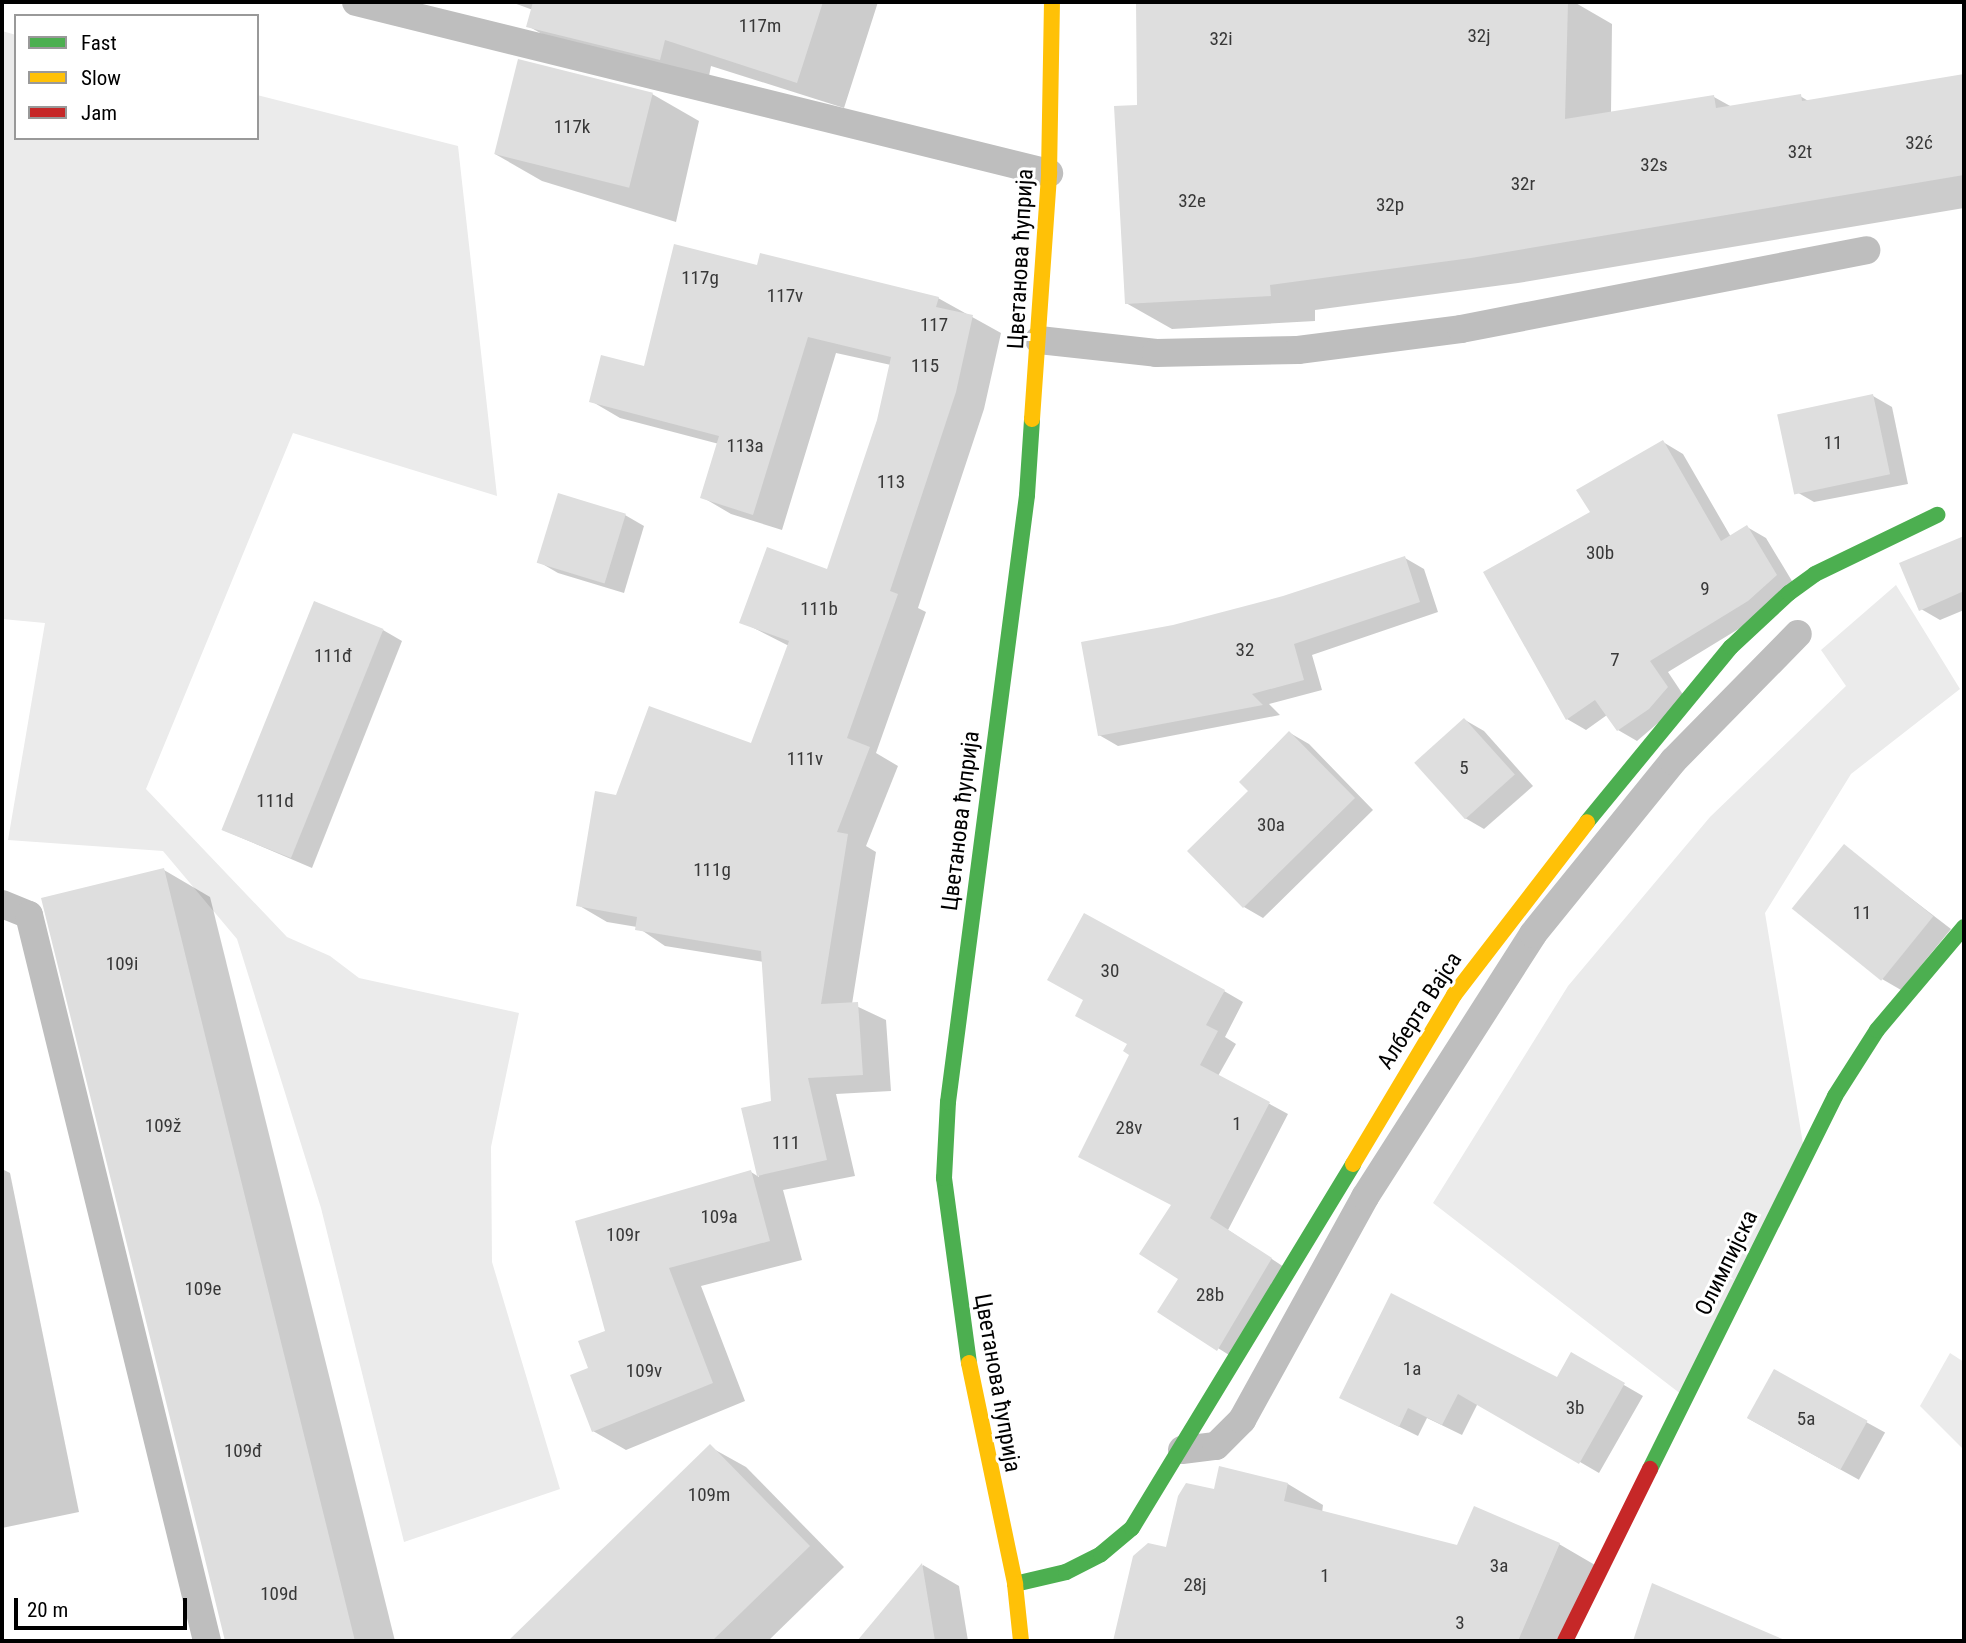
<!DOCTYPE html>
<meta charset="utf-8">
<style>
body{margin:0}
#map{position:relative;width:1966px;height:1643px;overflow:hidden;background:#fff;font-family:"Roboto Condensed",sans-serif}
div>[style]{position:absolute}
.green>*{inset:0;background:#ebebeb}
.shadow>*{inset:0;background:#0003;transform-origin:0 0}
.building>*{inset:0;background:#dedede;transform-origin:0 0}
.lane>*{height:28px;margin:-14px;padding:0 14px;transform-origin:14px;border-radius:14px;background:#bebebe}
.fast>*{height:16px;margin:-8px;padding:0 8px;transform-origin:8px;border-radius:8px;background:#4caf50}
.slow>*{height:16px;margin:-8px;padding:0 8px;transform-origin:8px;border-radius:8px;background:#ffc107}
.jam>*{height:16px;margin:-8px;padding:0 8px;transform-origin:8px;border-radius:8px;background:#c62828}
span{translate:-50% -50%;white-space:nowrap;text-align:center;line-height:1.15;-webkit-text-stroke:6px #fff;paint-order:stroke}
.number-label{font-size:19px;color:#383838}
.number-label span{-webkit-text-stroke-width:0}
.street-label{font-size:23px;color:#000}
.frame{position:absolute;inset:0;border:4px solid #000;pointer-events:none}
.legend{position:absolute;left:14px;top:14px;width:245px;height:126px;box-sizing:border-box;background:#fff;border:2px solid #999;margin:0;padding:9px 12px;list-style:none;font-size:21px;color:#000}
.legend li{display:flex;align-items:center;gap:14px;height:35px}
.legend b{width:35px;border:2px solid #999}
.scale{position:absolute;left:14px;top:1598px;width:173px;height:32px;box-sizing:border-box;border:4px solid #000;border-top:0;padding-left:9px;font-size:21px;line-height:24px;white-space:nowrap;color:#000;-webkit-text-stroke:5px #fff;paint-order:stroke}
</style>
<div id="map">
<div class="green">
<div style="clip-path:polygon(2px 31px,16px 35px,16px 138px,257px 138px,257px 95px,458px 146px,497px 496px,293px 433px,146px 789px,287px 937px,330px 956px,359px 978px,519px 1013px,491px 1147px,492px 1262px,560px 1489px,404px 1542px,321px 1208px,237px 939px,163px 851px,8px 840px,45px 623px,2px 619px)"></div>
<div style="clip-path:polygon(1896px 585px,1960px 689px,1851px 774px,1765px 913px,1805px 1156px,1686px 1398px,1433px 1203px,1568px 986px,1710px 817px,1846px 686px,1821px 650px)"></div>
<div style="clip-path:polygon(1950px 1353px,1964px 1362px,1964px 1450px,1920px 1406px)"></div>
</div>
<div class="shadow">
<div style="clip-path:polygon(511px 2px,878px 2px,844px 108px,711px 66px,707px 86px,575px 53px,528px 26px,533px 10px)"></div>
<div style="clip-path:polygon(1138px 2px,1574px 2px,1612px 24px,1611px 114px,1714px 97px,1732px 107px,1800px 96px,1810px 102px,1964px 76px,1964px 208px,1518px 283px,1315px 310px,1315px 321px,1172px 329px,1126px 303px,1138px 106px)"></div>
<div style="clip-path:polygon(652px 94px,699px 121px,676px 222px,542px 181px,495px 154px)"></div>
<div style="clip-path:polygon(758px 267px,938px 298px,1001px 333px,984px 409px,918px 608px,926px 612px,876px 753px,898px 766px,866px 846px,876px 852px,852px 1004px,886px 1020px,891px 1091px,836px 1094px,855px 1176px,783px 1190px,802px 1260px,701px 1286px,745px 1401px,626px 1450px,593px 1431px,590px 1369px,607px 1333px,751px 1172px,759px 1177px,743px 1109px,773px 1102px,764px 962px,665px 946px,637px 927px,607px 922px,578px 905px,618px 797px,752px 746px,789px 646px,742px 622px,828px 571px,879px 420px,891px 365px,836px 353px,782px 530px,731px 514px,702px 497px,719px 444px,620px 418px,591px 401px,645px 368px)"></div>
<div style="clip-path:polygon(1873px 396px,1892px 407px,1908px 484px,1814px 502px,1795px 491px)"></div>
<div style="clip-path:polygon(1663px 442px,1683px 454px,1731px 537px,1747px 527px,1766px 538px,1795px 586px,1768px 611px,1668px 672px,1686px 699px,1637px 741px,1618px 730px,1607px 715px,1586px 730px,1567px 719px,1592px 513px)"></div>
<div style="clip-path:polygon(625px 515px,644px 526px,624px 593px,558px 573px,539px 562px)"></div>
<div style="clip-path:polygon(1964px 538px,1964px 610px,1940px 620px,1921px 609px,1902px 564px)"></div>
<div style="clip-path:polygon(1405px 558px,1424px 569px,1438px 612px,1312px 655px,1322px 690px,1269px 704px,1280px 715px,1118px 746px,1099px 735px,1174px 626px,1284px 598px)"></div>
<div style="clip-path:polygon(383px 630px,402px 641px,312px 868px,223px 830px)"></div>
<div style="clip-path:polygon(1465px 720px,1484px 731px,1533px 786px,1484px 829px,1465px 818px)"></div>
<div style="clip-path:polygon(1290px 733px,1309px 744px,1373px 810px,1263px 918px,1244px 907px,1189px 851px,1251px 791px)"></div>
<div style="clip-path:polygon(1844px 847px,1951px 929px,1901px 990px,1882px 979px)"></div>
<div style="clip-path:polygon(164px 870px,210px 897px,395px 1641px,227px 1641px,43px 899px)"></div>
<div style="clip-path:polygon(1224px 991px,1243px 1002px,1225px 1037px,1236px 1044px,1218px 1076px,1288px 1114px,1228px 1230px,1290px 1271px,1237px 1360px,1159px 1311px,1180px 1279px,1180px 1207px,1097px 1165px)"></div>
<div style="clip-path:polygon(2px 1169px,10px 1173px,79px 1512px,2px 1528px)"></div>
<div style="clip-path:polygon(1572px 1355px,1643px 1396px,1599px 1473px,1478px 1403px,1462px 1435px,1427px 1418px,1418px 1436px,1361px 1408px,1558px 1379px)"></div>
<div style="left:1774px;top:1371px;width:127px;height:54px;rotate:29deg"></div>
<div style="clip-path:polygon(710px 1447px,746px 1467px,844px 1567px,768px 1641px,510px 1641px)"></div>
<div style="clip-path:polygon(1288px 1484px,1323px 1505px,1322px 1513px,1458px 1547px,1559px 1544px,1595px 1565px,1562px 1641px,1115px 1641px,1134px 1557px,1167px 1549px,1215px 1492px)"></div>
<div style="clip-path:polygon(923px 1565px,959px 1586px,968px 1641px,860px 1641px)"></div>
</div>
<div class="building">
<div style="clip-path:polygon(533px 2px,823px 2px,797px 83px,665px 40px,660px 60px,526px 27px)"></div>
<div style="clip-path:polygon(1136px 2px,1568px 2px,1565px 119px,1714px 95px,1716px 108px,1801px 94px,1802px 101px,1964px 74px,1964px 175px,1471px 258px,1270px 285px,1271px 296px,1125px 304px,1114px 106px,1137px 105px)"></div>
<div style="left:518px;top:59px;width:139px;height:98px;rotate:14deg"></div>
<div style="clip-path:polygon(674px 244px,757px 265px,760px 253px,939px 297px,936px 307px,973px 315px,956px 392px,890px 591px,898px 594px,847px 738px,870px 747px,837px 832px,848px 834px,821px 1004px,858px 1002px,863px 1075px,808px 1078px,827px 1160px,757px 1176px,741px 1108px,771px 1101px,761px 951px,635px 930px,637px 917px,576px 906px,595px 791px,616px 795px,649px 706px,751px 743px,789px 641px,739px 623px,767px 547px,827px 569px,877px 420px,891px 357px,808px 337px,753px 515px,700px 498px,719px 436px,589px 402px,601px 355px,644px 366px)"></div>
<div style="left:1873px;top:394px;width:82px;height:98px;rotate:78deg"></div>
<div style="clip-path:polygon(1663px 440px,1721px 541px,1747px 525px,1777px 575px,1748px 601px,1650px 661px,1668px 687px,1649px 709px,1617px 731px,1595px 700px,1566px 720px,1483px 572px,1590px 512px,1576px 490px)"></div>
<div style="left:558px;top:493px;width:71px;height:73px;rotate:17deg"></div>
<div style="clip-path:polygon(1964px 536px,1964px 591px,1919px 611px,1899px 563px)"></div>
<div style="clip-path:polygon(1405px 556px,1420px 602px,1294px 644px,1304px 680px,1252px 694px,1263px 705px,1098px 736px,1081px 642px,1173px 625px,1283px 596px)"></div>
<div style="left:314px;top:601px;width:75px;height:247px;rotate:22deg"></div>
<div style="left:1464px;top:718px;width:76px;height:67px;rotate:48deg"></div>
<div style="clip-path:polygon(1289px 731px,1355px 798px,1243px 908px,1187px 851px,1248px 791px,1239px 782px)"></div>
<div style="left:1844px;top:844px;width:115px;height:83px;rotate:39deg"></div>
<div style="clip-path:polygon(164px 868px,204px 1031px,355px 1641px,225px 1641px,202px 1547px,41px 898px)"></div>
<div style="clip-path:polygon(1084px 913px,1225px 990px,1206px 1025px,1218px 1031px,1200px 1065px,1270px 1102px,1210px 1218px,1272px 1258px,1217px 1351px,1157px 1312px,1178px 1279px,1139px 1254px,1171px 1205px,1078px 1157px,1129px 1055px,1123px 1051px,1127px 1044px,1075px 1016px,1083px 1000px,1047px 980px)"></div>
<div style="clip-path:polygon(751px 1170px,770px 1241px,669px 1268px,713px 1383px,592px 1432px,570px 1375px,588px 1368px,578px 1341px,605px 1331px,575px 1221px)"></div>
<div style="clip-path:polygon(1391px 1293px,1557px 1377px,1571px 1352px,1625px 1383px,1579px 1464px,1458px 1394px,1442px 1425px,1408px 1408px,1399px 1427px,1339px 1398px)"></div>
<div style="left:1774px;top:1369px;width:107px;height:56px;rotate:29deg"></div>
<div style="clip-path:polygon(710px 1444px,810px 1546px,712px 1641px,508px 1641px)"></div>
<div style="clip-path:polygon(1219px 1466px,1288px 1483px,1284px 1501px,1457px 1545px,1474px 1506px,1560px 1543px,1518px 1641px,1113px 1641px,1133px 1556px,1148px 1543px,1166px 1547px,1178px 1496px,1186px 1483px,1214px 1489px)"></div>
<div style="clip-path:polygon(922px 1563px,935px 1641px,857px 1641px)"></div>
<div style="clip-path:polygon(1652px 1583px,1787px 1641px,1633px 1641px)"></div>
</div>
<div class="lane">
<div style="left:356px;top:2px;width:714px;rotate:13.86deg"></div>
<div style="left:1039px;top:340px;width:118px;rotate:6.3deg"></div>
<div style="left:1156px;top:353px;width:142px;rotate:-1.2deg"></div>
<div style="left:1298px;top:350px;width:164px;rotate:-7.3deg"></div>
<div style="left:1461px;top:329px;width:413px;rotate:-11deg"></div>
<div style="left:2px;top:904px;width:29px;rotate:22deg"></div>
<div style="left:29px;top:915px;width:748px;rotate:76.22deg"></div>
<div style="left:1182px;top:1450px;width:34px;rotate:-7deg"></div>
<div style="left:1216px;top:1446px;width:37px;rotate:-45deg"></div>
<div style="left:1242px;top:1420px;width:255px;rotate:-61.1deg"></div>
<div style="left:1365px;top:1197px;width:312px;rotate:-57.4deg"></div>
<div style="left:1533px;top:934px;width:223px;rotate:-51deg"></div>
<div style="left:1673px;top:761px;width:178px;rotate:-45.5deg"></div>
</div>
<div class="fast">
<div style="left:1587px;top:822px;width:227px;rotate:-50.6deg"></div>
<div style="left:1731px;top:647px;width:79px;rotate:-43deg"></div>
<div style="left:1789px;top:593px;width:32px;rotate:-36deg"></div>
<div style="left:1815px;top:574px;width:136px;rotate:-25.8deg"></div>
<div style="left:969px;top:1363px;width:187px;rotate:-97.7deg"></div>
<div style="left:944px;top:1178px;width:76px;rotate:-87deg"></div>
<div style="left:948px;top:1102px;width:612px;rotate:-82.58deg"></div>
<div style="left:1027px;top:495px;width:76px;rotate:-86.2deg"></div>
<div style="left:1650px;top:1469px;width:416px;rotate:-63.6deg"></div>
<div style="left:1835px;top:1096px;width:78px;rotate:-57.5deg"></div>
<div style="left:1877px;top:1030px;width:135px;rotate:-49.8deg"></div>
<div style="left:1015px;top:1584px;width:52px;rotate:-13.2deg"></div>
<div style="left:1066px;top:1572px;width:39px;rotate:-27deg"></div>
<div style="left:1101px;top:1554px;width:40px;rotate:-40deg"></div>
<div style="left:1132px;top:1528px;width:426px;rotate:-58.7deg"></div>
</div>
<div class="slow">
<div style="left:1032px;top:419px;width:247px;rotate:-86deg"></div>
<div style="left:1049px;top:173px;width:171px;rotate:-89deg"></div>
<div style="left:1353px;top:1164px;width:197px;rotate:-59.1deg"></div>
<div style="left:1454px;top:995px;width:218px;rotate:-52.4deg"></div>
<div style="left:969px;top:1363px;width:226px;rotate:78.2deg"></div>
<div style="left:1015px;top:1584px;width:57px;rotate:84deg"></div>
</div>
<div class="jam">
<div style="left:1565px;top:1641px;width:192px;rotate:-63.7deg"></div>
</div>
<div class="number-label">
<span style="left:760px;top:26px">117m</span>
<span style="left:1479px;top:36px">32j</span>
<span style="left:1221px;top:39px">32i</span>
<span style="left:572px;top:127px">117k</span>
<span style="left:1919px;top:143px">32ć</span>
<span style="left:1800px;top:152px">32t</span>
<span style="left:1654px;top:165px">32s</span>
<span style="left:1523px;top:184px">32r</span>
<span style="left:1192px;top:201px">32e</span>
<span style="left:1390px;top:205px">32p</span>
<span style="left:700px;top:278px">117g</span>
<span style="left:785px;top:296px">117v</span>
<span style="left:934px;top:325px">117</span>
<span style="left:925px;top:366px">115</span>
<span style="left:1833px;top:443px">11</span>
<span style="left:745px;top:446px">113a</span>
<span style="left:891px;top:482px">113</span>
<span style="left:1600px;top:553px">30b</span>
<span style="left:1705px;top:589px">9</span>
<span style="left:819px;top:609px">111b</span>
<span style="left:1245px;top:650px">32</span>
<span style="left:333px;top:656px">111đ</span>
<span style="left:1615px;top:660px">7</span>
<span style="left:805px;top:759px">111v</span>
<span style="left:1464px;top:768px">5</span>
<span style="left:275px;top:801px">111d</span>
<span style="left:1271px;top:825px">30a</span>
<span style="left:712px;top:870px">111g</span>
<span style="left:1862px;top:913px">11</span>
<span style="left:122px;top:964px">109i</span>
<span style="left:1110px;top:971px">30</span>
<span style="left:1237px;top:1124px">1</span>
<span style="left:163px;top:1126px">109ž</span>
<span style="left:1129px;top:1128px">28v</span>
<span style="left:786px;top:1143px">111</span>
<span style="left:719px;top:1217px">109a</span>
<span style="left:623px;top:1235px">109r</span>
<span style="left:203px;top:1289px">109e</span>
<span style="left:1210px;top:1295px">28b</span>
<span style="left:1412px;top:1369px">1a</span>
<span style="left:644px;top:1371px">109v</span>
<span style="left:1575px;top:1408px">3b</span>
<span style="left:1806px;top:1419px">5a</span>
<span style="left:243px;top:1451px">109đ</span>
<span style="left:709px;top:1495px">109m</span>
<span style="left:1499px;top:1566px">3a</span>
<span style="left:1325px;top:1576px">1</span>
<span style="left:1195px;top:1585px">28j</span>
<span style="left:279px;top:1594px">109d</span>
<span style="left:1460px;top:1623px">3</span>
</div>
<div class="street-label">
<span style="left:1021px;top:259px;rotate:-87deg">Цветанова ћуприја</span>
<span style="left:961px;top:821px;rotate:-83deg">Цветанова ћуприја</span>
<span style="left:1420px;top:1011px;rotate:-57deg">Алберта Вајса</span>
<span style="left:1727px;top:1263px;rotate:-64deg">Олимпијска</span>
<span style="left:997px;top:1383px;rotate:80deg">Цветанова ћуприја</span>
</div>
<div class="frame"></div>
<ul class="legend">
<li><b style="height:9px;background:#4caf50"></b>Fast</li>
<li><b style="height:9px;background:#ffc107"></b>Slow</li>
<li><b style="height:9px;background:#c62828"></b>Jam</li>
</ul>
<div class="scale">20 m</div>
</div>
